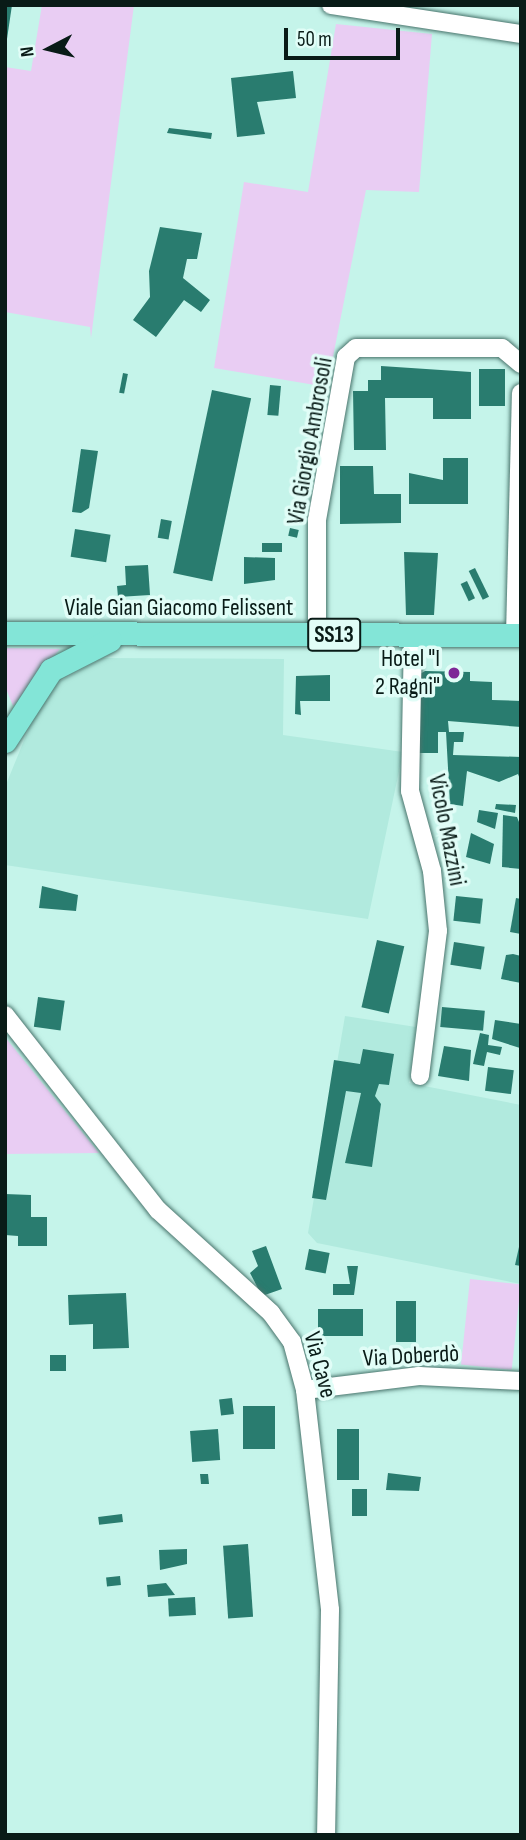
<!DOCTYPE html>
<meta charset="utf-8">
<style>
body{margin:0}
#map{position:relative;width:526px;height:1840px;overflow:hidden;background:#c5f4ea;font-family:"Sofia Sans Condensed",sans-serif}
div>[style]{position:absolute}
.built>*{inset:0;background:#b1eade}
.green>*{inset:0;background:#e9cdf3;transform-origin:0 0}
.building>*{inset:0;background:#297c6f;transform-origin:0 0}
.roads{filter:drop-shadow(0 0 2px #49746c) drop-shadow(0 0 2px #49746c)}
.minor>*{height:18px;margin:-9px;padding:0 9px;transform-origin:9px;border-radius:9px;background:#fff}
.major>*{height:23px;margin:-11.5px;padding:0 11.5px;transform-origin:11.5px;border-radius:11.5px;background:#83e5d7}
.dots>*{width:19px;height:19px;translate:-50% -50%;box-sizing:border-box;border:4px solid #e1fdf7;border-radius:50%}
span{translate:-50% -50%;white-space:nowrap;text-align:center;line-height:1.15;-webkit-text-stroke:7px #e1fdf7;paint-order:stroke}
.shield-label span{padding:2px 5px;background:#e1fdf7;border:2px solid;border-radius:5px;-webkit-text-stroke-width:0}
.shield-label{font-size:23px;color:#091b17;font-weight:700}
.street-label{font-size:24px;color:#091b17}
.poi-label{font-size:24px;color:#091b17}
.right{translate:-100% -50%;text-align:right}
.frame{position:absolute;inset:0;border:7px solid #091b17;pointer-events:none}
.north{position:absolute;left:14px;top:14px;width:70px;height:70px;-webkit-text-stroke:5px #e1fdf7;paint-order:stroke;rotate:263deg;font-size:19px;font-weight:700;line-height:28px;text-align:center;color:#091b17}
.north::after{content:'';display:block;margin:auto;width:24px;height:32px;background:#091b17;clip-path:polygon(50% 0,100% 100%,50% 72%,0 100%)}
.scale{position:absolute;left:284px;top:28px;width:116px;height:32px;box-sizing:border-box;border:4px solid #091b17;border-top:0;padding-left:9px;font-size:21px;line-height:24px;white-space:nowrap;color:#091b17;-webkit-text-stroke:5px #e1fdf7;paint-order:stroke}
</style>
<div id="map">
<div class="built">
<div style="clip-path:polygon(103px 658px,284px 659px,283px 735px,403px 752px,368px 919px,5px 865px,5px 787px,34px 716px,53px 685px)"></div>
<div style="clip-path:polygon(345px 1016px,416px 1027px,409px 1083px,521px 1105px,521px 1284px,317px 1243px,308px 1233px)"></div>
</div>
<div class="green">
<div style="clip-path:polygon(42px 5px,134px 5px,91px 338px,90px 327px,5px 312px,5px 67px,31px 71px)"></div>
<div style="clip-path:polygon(336px 24px,432px 34px,419px 192px,366px 190px,327px 387px,214px 368px,244px 182px,308px 192px)"></div>
<div style="clip-path:polygon(5px 648px,60px 649px,13px 706px,5px 686px)"></div>
<div style="clip-path:polygon(5px 1037px,99px 1153px,5px 1154px)"></div>
<div style="left:470px;top:1279px;width:51px;height:86px;rotate:6deg"></div>
</div>
<div class="building">
<div style="clip-path:polygon(5px 5px,12px 5px,7px 39px,5px 39px)"></div>
<div style="clip-path:polygon(293px 71px,296px 98px,257px 102px,265px 134px,237px 137px,231px 78px)"></div>
<div style="clip-path:polygon(169px 128px,212px 133px,211px 139px,167px 133px)"></div>
<div style="clip-path:polygon(160px 227px,202px 233px,197px 259px,187px 259px,183px 278px,210px 300px,201px 312px,184px 300px,156px 337px,133px 320px,150px 297px,149px 271px)"></div>
<div style="clip-path:polygon(381px 366px,471px 372px,471px 419px,433px 419px,433px 398px,385px 398px,386px 450px,354px 450px,353px 391px,368px 391px,368px 380px,381px 380px)"></div>
<div style="left:479px;top:369px;width:26px;height:37px"></div>
<div style="left:123px;top:373px;width:5px;height:20px;rotate:11deg"></div>
<div style="left:270px;top:385px;width:11px;height:30px;rotate:5deg"></div>
<div style="left:212px;top:390px;width:40px;height:187px;rotate:12deg"></div>
<div style="clip-path:polygon(81px 449px,98px 451px,89px 508px,81px 513px,72px 512px)"></div>
<div style="clip-path:polygon(443px 458px,468px 458px,468px 504px,409px 504px,409px 473px,443px 480px)"></div>
<div style="clip-path:polygon(340px 466px,373px 466px,374px 494px,401px 494px,401px 523px,340px 524px)"></div>
<div style="left:161px;top:519px;width:11px;height:19px;rotate:10deg"></div>
<div style="left:290px;top:528px;width:9px;height:8px;rotate:13deg"></div>
<div style="left:75px;top:529px;width:36px;height:28px;rotate:9deg"></div>
<div style="left:282px;top:543px;width:9px;height:20px;rotate:90deg"></div>
<div style="clip-path:polygon(404px 552px,438px 553px,434px 615px,406px 615px)"></div>
<div style="clip-path:polygon(244px 557px,275px 558px,275px 580px,244px 584px)"></div>
<div style="clip-path:polygon(148px 565px,150px 595px,118px 597px,117px 586px,126px 585px,125px 566px)"></div>
<div style="left:475px;top:568px;width:32px;height:7px;rotate:64deg"></div>
<div style="left:467px;top:581px;width:19px;height:7px;rotate:65deg"></div>
<div style="clip-path:polygon(425px 671px,470px 672px,470px 681px,492px 682px,492px 700px,521px 701px,521px 727px,448px 721px,449px 732px,464px 732px,463px 742px,454px 742px,453px 755px,521px 757px,521px 782px,518px 774px,499px 782px,467px 771px,463px 806px,450px 804px,446px 732px,438px 732px,438px 753px,416px 753px,420px 674px)"></div>
<div style="clip-path:polygon(330px 675px,330px 701px,300px 701px,301px 715px,295px 714px,296px 676px)"></div>
<div style="clip-path:polygon(496px 804px,516px 805px,515px 813px,495px 809px)"></div>
<div style="clip-path:polygon(479px 810px,498px 813px,495px 829px,477px 822px)"></div>
<div style="clip-path:polygon(503px 815px,517px 817px,521px 827px,521px 869px,502px 867px)"></div>
<div style="clip-path:polygon(471px 833px,494px 844px,490px 864px,466px 857px)"></div>
<div style="clip-path:polygon(42px 886px,78px 895px,76px 911px,39px 908px)"></div>
<div style="left:456px;top:896px;width:27px;height:25px;rotate:6deg"></div>
<div style="clip-path:polygon(516px 898px,521px 899px,521px 934px,510px 932px)"></div>
<div style="left:377px;top:940px;width:28px;height:69px;rotate:13deg"></div>
<div style="left:454px;top:942px;width:31px;height:23px;rotate:9deg"></div>
<div style="clip-path:polygon(513px 954px,521px 956px,521px 983px,501px 979px,506px 955px)"></div>
<div style="left:38px;top:997px;width:27px;height:30px;rotate:8deg"></div>
<div style="left:442px;top:1007px;width:43px;height:20px;rotate:5deg"></div>
<div style="clip-path:polygon(495px 1020px,521px 1024px,520px 1048px,492px 1039px)"></div>
<div style="clip-path:polygon(480px 1033px,489px 1035px,488px 1045px,502px 1047px,500px 1055px,487px 1052px,484px 1066px,473px 1064px)"></div>
<div style="clip-path:polygon(444px 1046px,471px 1050px,469px 1081px,438px 1076px)"></div>
<div style="clip-path:polygon(363px 1049px,394px 1054px,389px 1085px,379px 1084px,375px 1096px,381px 1104px,372px 1167px,345px 1163px,361px 1093px,346px 1091px,326px 1200px,312px 1198px,334px 1060px,360px 1064px)"></div>
<div style="left:488px;top:1067px;width:26px;height:24px;rotate:7deg"></div>
<div style="clip-path:polygon(5px 1194px,31px 1195px,31px 1217px,47px 1217px,47px 1246px,18px 1246px,18px 1236px,5px 1235px)"></div>
<div style="clip-path:polygon(521px 1238px,521px 1266px,515px 1265px)"></div>
<div style="clip-path:polygon(266px 1246px,282px 1289px,262px 1296px,250px 1273px,258px 1266px,252px 1251px)"></div>
<div style="left:309px;top:1249px;width:21px;height:21px;rotate:11deg"></div>
<div style="clip-path:polygon(347px 1266px,358px 1266px,354px 1295px,333px 1295px,333px 1284px,350px 1284px)"></div>
<div style="clip-path:polygon(126px 1293px,129px 1348px,93px 1349px,93px 1324px,69px 1325px,68px 1295px)"></div>
<div style="left:396px;top:1301px;width:20px;height:41px"></div>
<div style="left:318px;top:1309px;width:45px;height:27px"></div>
<div style="left:66px;top:1355px;width:16px;height:16px;rotate:90deg"></div>
<div style="left:232px;top:1398px;width:16px;height:13px;rotate:83deg"></div>
<div style="left:275px;top:1406px;width:43px;height:32px;rotate:90deg"></div>
<div style="left:218px;top:1429px;width:31px;height:28px;rotate:86deg"></div>
<div style="left:337px;top:1429px;width:22px;height:51px"></div>
<div style="clip-path:polygon(388px 1473px,421px 1477px,419px 1491px,386px 1490px)"></div>
<div style="clip-path:polygon(200px 1474px,208px 1474px,209px 1484px,201px 1484px)"></div>
<div style="left:352px;top:1489px;width:15px;height:27px"></div>
<div style="left:122px;top:1514px;width:8px;height:24px;rotate:83deg"></div>
<div style="left:248px;top:1544px;width:73px;height:25px;rotate:86deg"></div>
<div style="clip-path:polygon(187px 1549px,187px 1564px,160px 1570px,159px 1550px)"></div>
<div style="left:120px;top:1576px;width:9px;height:14px;rotate:84deg"></div>
<div style="clip-path:polygon(166px 1583px,175px 1595px,148px 1597px,147px 1585px)"></div>
<div style="left:195px;top:1597px;width:18px;height:27px;rotate:87deg"></div>
</div>
<div class="roads">
<div class="minor">
<div style="left:331px;top:5px;width:192px;rotate:8.7deg"></div>
<div style="left:317px;top:635px;width:115px;rotate:-90deg"></div>
<div style="left:317px;top:520px;width:166px;rotate:-79.9deg"></div>
<div style="left:346px;top:357px;width:13px;rotate:-42deg"></div>
<div style="left:356px;top:348px;width:146px"></div>
<div style="left:502px;top:348px;width:25px;rotate:40deg"></div>
<div style="left:413px;top:635px;width:156px;rotate:91.1deg"></div>
<div style="left:410px;top:791px;width:83px;rotate:74.6deg"></div>
<div style="left:432px;top:871px;width:60px;rotate:84.3deg"></div>
<div style="left:438px;top:931px;width:146px;rotate:97.1deg"></div>
<div style="left:515px;top:635px;width:242px;rotate:-88.6deg"></div>
<div style="left:5px;top:1015px;width:248px;rotate:51.9deg"></div>
<div style="left:158px;top:1210px;width:153px;rotate:42.3deg"></div>
<div style="left:271px;top:1313px;width:36px;rotate:54deg"></div>
<div style="left:292px;top:1342px;width:50px;rotate:74.8deg"></div>
<div style="left:305px;top:1390px;width:221px;rotate:83.5deg"></div>
<div style="left:330px;top:1610px;width:225px;rotate:91deg"></div>
<div style="left:305px;top:1390px;width:115px;rotate:-7deg"></div>
<div style="left:419px;top:1376px;width:102px;rotate:2.8deg"></div>
</div>
<div class="major">
<div style="left:5px;top:633px;width:516px;rotate:0.22deg"></div>
<div style="left:5px;top:741px;width:85px;rotate:-57.1deg"></div>
<div style="left:51px;top:670px;width:66px;rotate:-27deg"></div>
</div>
</div>
<div class="dots">
<div style="left:454px;top:673px;background:#7d2897"></div>
</div>
<div class="shield-label">
<span style="left:334px;top:635px">SS13</span>
</div>
<div class="street-label">
<span style="left:310px;top:441px;rotate:-80deg">Via Giorgio Ambrosoli</span>
<span style="left:179px;top:608px">Viale Gian Giacomo Felissent</span>
<span style="left:447px;top:830px;rotate:79deg">Vicolo Mazzini</span>
<span style="left:411px;top:1356px;rotate:-3deg">Via Doberdò</span>
<span style="left:320px;top:1365px;rotate:75deg">Via Cave</span>
</div>
<div class="poi-label">
<span class="right" style="left:440px;top:673px">Hotel "I<br>2 Ragni"</span>
</div>
<div class="frame"></div>
<div class="north">N</div>
<div class="scale">50 m</div>
</div>
